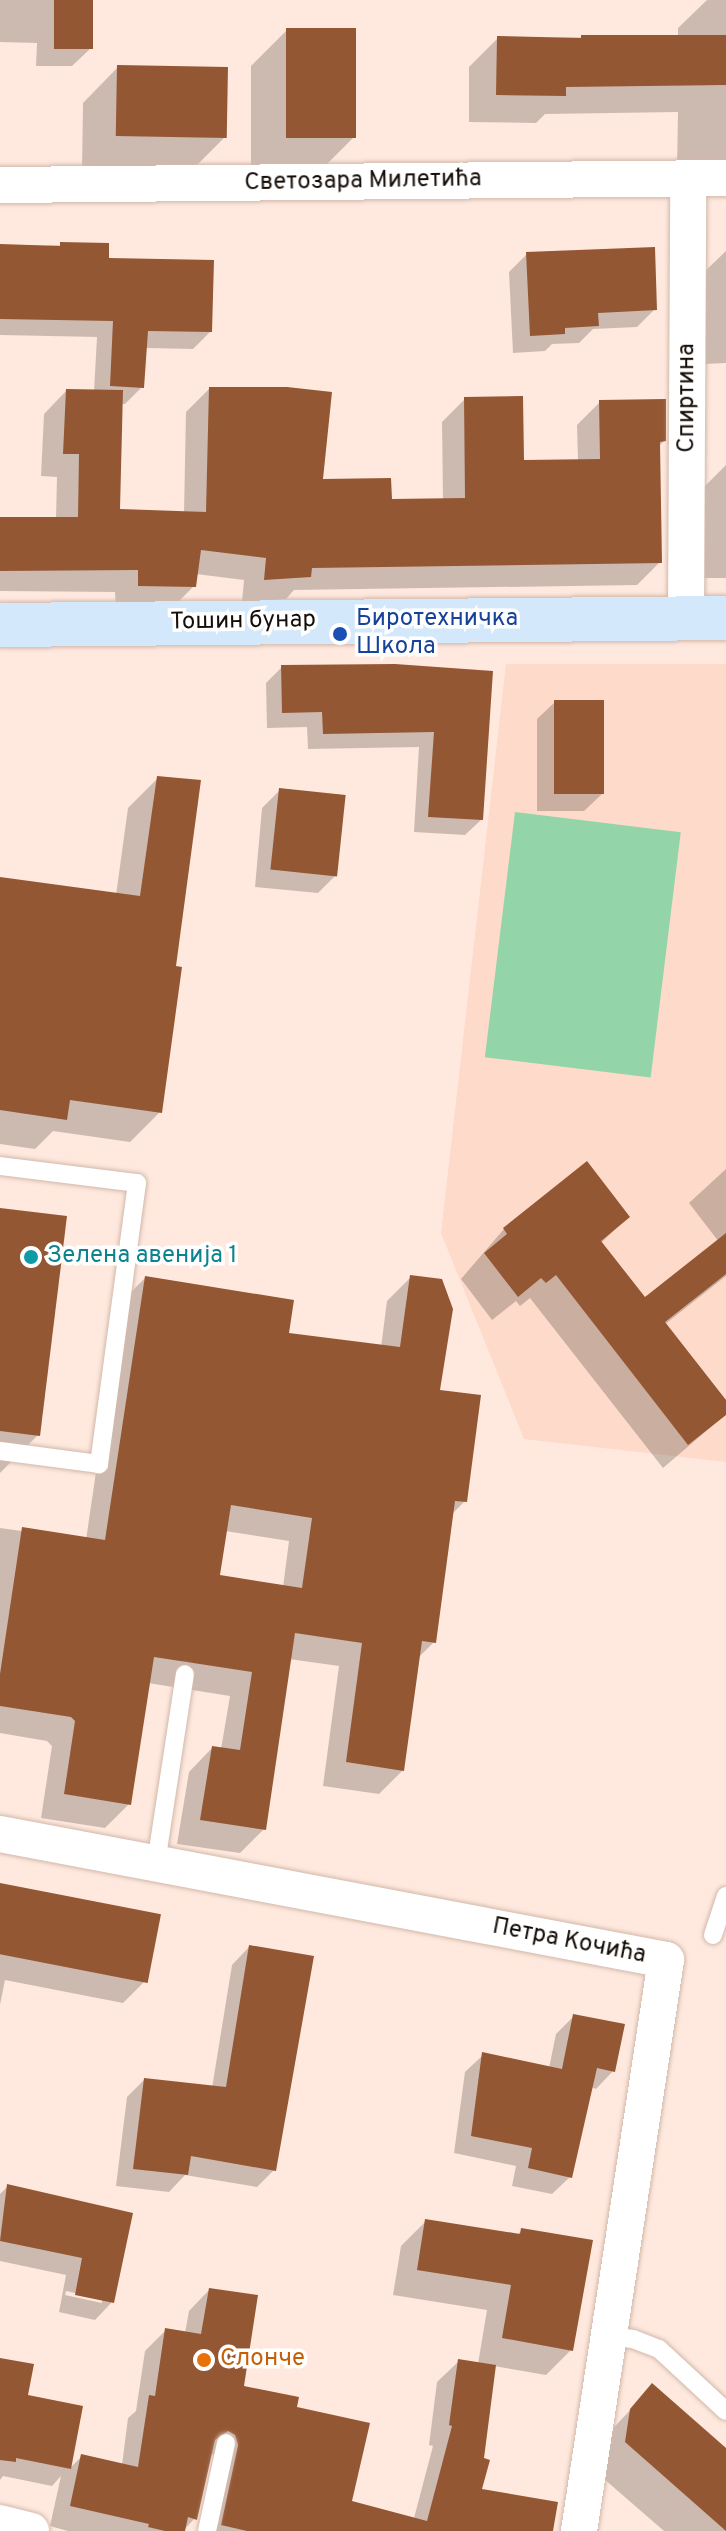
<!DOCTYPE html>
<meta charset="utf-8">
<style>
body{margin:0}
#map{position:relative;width:726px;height:2531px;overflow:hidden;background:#ffe9de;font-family:Overpass,sans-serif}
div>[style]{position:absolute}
.built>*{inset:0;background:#fddac9}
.green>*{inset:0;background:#93d5a8;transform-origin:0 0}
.shadow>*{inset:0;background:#0003}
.building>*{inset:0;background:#945734;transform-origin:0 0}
.roads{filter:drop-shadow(0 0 2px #d2b8ab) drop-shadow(0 0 2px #d2b8ab)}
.lane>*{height:18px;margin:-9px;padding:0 9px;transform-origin:9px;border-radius:9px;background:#fff}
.street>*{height:36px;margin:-18px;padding:0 18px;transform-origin:18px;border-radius:18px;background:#fff}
.secondary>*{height:44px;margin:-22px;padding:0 22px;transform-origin:22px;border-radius:22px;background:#d4e8fb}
.dots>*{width:22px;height:22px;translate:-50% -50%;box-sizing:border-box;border:4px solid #fff;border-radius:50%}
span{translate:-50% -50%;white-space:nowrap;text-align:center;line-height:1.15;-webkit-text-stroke:7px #fff;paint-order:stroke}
.street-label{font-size:24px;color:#150d08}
.transit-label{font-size:24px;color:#164399}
.left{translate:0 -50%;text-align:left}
.culture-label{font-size:24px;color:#0d838f}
.food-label{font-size:24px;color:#c56008}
</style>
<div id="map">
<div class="built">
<div style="clip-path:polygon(506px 664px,726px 664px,726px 1462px,524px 1439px,441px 1233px)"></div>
</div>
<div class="green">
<div style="left:515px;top:812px;width:167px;height:247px;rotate:7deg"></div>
</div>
<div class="shadow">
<div style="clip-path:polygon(0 0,91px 0,90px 49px,72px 66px,36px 66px,37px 43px,0 42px)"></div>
<div style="clip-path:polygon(707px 0,726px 0,726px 168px,677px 167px,678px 112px,545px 114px,536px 123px,469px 122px,469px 67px,498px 38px,678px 37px,678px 28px)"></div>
<div style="clip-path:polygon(287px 30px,354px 137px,319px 172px,251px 172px,251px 66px)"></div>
<div style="clip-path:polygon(118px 67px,226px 136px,190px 172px,82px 171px,83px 103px)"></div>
<div style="clip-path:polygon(107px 245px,106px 260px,210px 332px,193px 349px,145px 348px,142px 387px,125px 404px,120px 404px,118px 511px,184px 513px,186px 412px,209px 389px,321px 481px,390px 501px,443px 500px,442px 422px,465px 399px,522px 462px,578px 461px,577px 425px,600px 402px,664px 441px,658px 447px,660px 562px,637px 585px,294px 590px,286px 599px,242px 602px,244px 580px,196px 574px,194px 586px,171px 609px,116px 608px,115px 592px,0 591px,0 517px,56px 518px,57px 477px,41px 476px,44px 414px,66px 391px,94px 391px,97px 337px,0 335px,0 246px)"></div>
<div style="clip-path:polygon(726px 251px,726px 363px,704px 364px,701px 275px)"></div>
<div style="clip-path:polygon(527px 254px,655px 309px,637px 327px,593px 329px,579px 343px,552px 344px,545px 351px,513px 353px,509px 272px)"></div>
<div style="clip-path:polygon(726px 465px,726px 578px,698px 578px,698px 493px)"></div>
<div style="clip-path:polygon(282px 667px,491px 673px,481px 820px,465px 835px,414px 832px,419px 747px,308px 749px,307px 727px,267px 728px,266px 683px)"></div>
<div style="clip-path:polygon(555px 702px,602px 794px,584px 811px,537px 811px,537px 719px)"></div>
<div style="clip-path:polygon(158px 778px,173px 967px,160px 1112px,130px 1142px,53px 1131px,35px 1149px,0 1144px,0 879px,116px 895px,128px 808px)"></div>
<div style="clip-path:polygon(280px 790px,335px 876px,318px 893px,255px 887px,262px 808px)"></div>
<div style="clip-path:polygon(726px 1169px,726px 1276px,664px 1325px,726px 1403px,726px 1414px,663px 1468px,530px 1298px,520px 1306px,516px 1301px,492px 1320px,461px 1279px,504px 1229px,628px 1217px,601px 1243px,645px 1300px,719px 1242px,689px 1203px)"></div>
<div style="clip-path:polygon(0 1210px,38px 1435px,0 1473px)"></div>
<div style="clip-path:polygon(evenodd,411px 1277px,465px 1501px,451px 1515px,434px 1642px,418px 1658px,403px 1770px,379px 1794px,323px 1786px,339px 1666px,289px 1659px,264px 1829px,240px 1853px,177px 1844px,189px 1772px,212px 1748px,221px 1749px,230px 1696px,148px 1683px,129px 1804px,105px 1828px,41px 1818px,52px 1746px,47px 1741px,0 1733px,0 1528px,86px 1540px,121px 1302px,145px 1278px,287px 1335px,381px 1347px,387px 1301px,411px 1277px,225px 1531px,289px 1541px,283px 1587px,218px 1577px,225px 1531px)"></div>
<div style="clip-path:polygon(0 1885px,146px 1980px,123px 2003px,5px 1980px,0 2005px)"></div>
<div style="clip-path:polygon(249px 1947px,274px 2170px,257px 2187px,185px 2175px,169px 2192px,116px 2186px,127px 2097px,144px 2080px,212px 2088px,232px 1965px)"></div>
<div style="clip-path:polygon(574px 2016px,613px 2071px,596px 2089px,591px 2087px,570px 2177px,552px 2194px,512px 2186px,516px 2166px,454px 2153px,465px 2072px,483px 2055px,549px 2068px,556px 2034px)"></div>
<div style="clip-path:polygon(evenodd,8px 2186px,130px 2214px,112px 2302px,95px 2320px,59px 2312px,66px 2275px,0 2261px,0 2194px,8px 2186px,66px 2291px,102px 2299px,102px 2303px,65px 2295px,66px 2291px)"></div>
<div style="clip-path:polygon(426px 2221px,517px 2235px,522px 2230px,571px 2350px,546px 2375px,494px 2366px,480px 2491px,551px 2531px,204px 2531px,214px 2455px,210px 2453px,195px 2518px,183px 2531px,68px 2531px,50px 2526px,61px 2476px,52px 2486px,3px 2476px,0 2480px,0 2360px,26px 2397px,80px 2408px,69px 2469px,82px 2456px,122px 2465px,128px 2418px,136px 2411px,145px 2351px,166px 2330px,185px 2333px,189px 2311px,209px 2290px,241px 2387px,295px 2408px,350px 2503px,414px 2518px,433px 2446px,429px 2445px,437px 2382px,458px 2362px,478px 2364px,487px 2310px,393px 2295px,401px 2246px)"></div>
<div style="clip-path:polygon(653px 2386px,726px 2451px,726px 2531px,664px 2531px,596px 2472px,601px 2441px)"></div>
</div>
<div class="building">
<div style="left:54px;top:0;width:39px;height:49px"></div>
<div style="left:286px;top:28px;width:70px;height:110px"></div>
<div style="clip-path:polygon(581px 35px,726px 35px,726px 85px,566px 87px,566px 96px,496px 95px,497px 36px,581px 38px)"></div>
<div style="left:117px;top:65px;width:111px;height:71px;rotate:1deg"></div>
<div style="clip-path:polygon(60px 242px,109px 243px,109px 258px,214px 260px,212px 332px,148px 331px,144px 388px,110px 386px,113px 321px,0 319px,0 244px,60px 246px)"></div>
<div style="clip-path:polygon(655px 247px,657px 310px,598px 313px,599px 326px,565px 328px,565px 334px,530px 336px,526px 252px)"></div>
<div style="clip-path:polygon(209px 387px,287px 387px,332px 392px,323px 479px,391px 478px,392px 499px,465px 498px,464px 397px,523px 396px,524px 460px,600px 459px,599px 400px,666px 399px,666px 441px,660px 442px,662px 563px,312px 568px,311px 577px,264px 580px,266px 558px,201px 550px,196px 587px,138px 586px,138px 570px,0 571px,0 517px,78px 517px,79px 454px,63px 454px,66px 389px,123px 390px,120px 509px,206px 512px)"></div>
<div style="clip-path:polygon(395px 664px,493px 671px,483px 820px,428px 817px,434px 732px,323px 734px,322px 712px,282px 713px,281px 665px)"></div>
<div style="left:554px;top:700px;width:50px;height:94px"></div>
<div style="clip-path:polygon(157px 776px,201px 780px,176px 966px,182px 967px,162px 1113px,70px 1100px,67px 1120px,0 1110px,0 877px,140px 896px)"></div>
<div style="left:279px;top:788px;width:67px;height:82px;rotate:6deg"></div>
<div style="clip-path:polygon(587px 1161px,630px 1217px,601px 1241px,645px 1297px,726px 1233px,726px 1274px,665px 1322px,726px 1400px,726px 1415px,688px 1445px,556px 1275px,546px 1283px,541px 1278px,518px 1297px,484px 1253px,507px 1234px,503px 1228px)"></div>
<div style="clip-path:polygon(0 1208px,67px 1216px,40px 1436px,0 1431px)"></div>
<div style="clip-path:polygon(evenodd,410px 1275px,442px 1279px,453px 1309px,440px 1390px,481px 1395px,467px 1502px,455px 1501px,436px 1643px,422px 1641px,404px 1771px,346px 1762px,362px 1643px,295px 1633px,266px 1830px,200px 1820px,212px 1746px,240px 1750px,252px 1672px,154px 1657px,131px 1805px,64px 1794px,75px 1721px,71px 1717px,0 1706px,0 1674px,22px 1527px,105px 1540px,145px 1276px,294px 1300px,289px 1333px,400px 1347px,410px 1275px,231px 1505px,312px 1518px,302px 1588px,220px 1575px,231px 1505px)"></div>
<div style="left:0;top:1883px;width:164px;height:70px;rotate:11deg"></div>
<div style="clip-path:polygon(249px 1945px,314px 1956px,276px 2171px,191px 2156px,188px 2175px,133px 2169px,144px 2078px,226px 2087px)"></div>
<div style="clip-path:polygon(573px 2014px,625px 2024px,615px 2072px,597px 2068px,572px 2178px,528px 2168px,532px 2148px,471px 2136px,482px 2052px,562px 2069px)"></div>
<div style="clip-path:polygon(7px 2184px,133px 2213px,114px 2303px,75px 2295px,82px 2258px,0 2241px)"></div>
<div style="clip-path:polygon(425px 2219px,520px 2234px,521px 2228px,593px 2240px,573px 2351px,502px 2338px,511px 2285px,417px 2270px)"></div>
<div style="clip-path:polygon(209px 2288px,258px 2295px,244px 2386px,299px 2397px,297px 2407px,370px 2423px,352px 2501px,427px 2521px,452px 2426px,449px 2425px,458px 2359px,496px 2365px,484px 2458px,490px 2460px,482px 2489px,558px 2502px,553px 2531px,247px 2531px,221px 2525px,238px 2445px,235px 2435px,228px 2431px,215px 2440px,197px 2520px,188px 2517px,185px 2531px,165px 2531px,148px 2527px,149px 2524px,70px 2506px,81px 2454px,138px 2467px,149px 2395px,155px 2396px,165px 2328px,201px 2334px)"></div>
<div style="clip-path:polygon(0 2358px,34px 2364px,28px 2395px,83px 2406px,71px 2469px,16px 2458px,16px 2462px,0 2460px)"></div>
<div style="clip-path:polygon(652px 2383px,726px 2448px,726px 2531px,625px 2442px,630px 2409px)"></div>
</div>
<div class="roads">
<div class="lane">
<div style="left:0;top:1166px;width:138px;rotate:7.1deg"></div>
<div style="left:137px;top:1183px;width:284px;rotate:97.7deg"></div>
<div style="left:99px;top:1464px;width:100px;rotate:-172.5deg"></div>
<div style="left:156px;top:1863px;width:191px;rotate:-81.3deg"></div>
<div style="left:713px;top:1935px;width:41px;rotate:-71.6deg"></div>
<div style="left:608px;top:2336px;width:25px;rotate:7deg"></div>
<div style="left:633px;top:2339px;width:28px;rotate:21deg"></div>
<div style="left:659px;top:2349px;width:91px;rotate:42.8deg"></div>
<div style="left:207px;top:2531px;width:90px;rotate:-77.8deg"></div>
</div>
<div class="street">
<div style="left:0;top:185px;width:726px;rotate:-0.55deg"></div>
<div style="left:686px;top:618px;width:440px;rotate:-89.7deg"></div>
<div style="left:0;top:1834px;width:678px;rotate:10.71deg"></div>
<div style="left:666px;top:1960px;width:578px;rotate:98.66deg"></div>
<div style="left:0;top:2523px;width:32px;rotate:14deg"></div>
</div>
<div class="secondary">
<div style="left:0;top:625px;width:726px;rotate:-0.55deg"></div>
</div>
</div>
<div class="dots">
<div style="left:340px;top:634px;background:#1a4fb4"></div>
<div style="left:31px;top:1257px;background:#0f9aa8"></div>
<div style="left:204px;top:2360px;background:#e8710a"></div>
</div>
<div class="street-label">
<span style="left:363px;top:182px;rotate:-1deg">Светозара Милетића</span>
<span style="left:688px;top:398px;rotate:-90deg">Спиртина</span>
<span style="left:243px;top:622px;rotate:-1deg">Тошин бунар</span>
<span style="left:569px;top:1942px;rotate:11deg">Петра Кочића</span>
</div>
<div class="transit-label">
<span class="left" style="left:356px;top:634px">Биротехничка<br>Школа</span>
</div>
<div class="culture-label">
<span class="left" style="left:47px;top:1257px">Зелена авенија 1</span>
</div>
<div class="food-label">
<span class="left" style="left:220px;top:2360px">Слонче</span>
</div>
</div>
